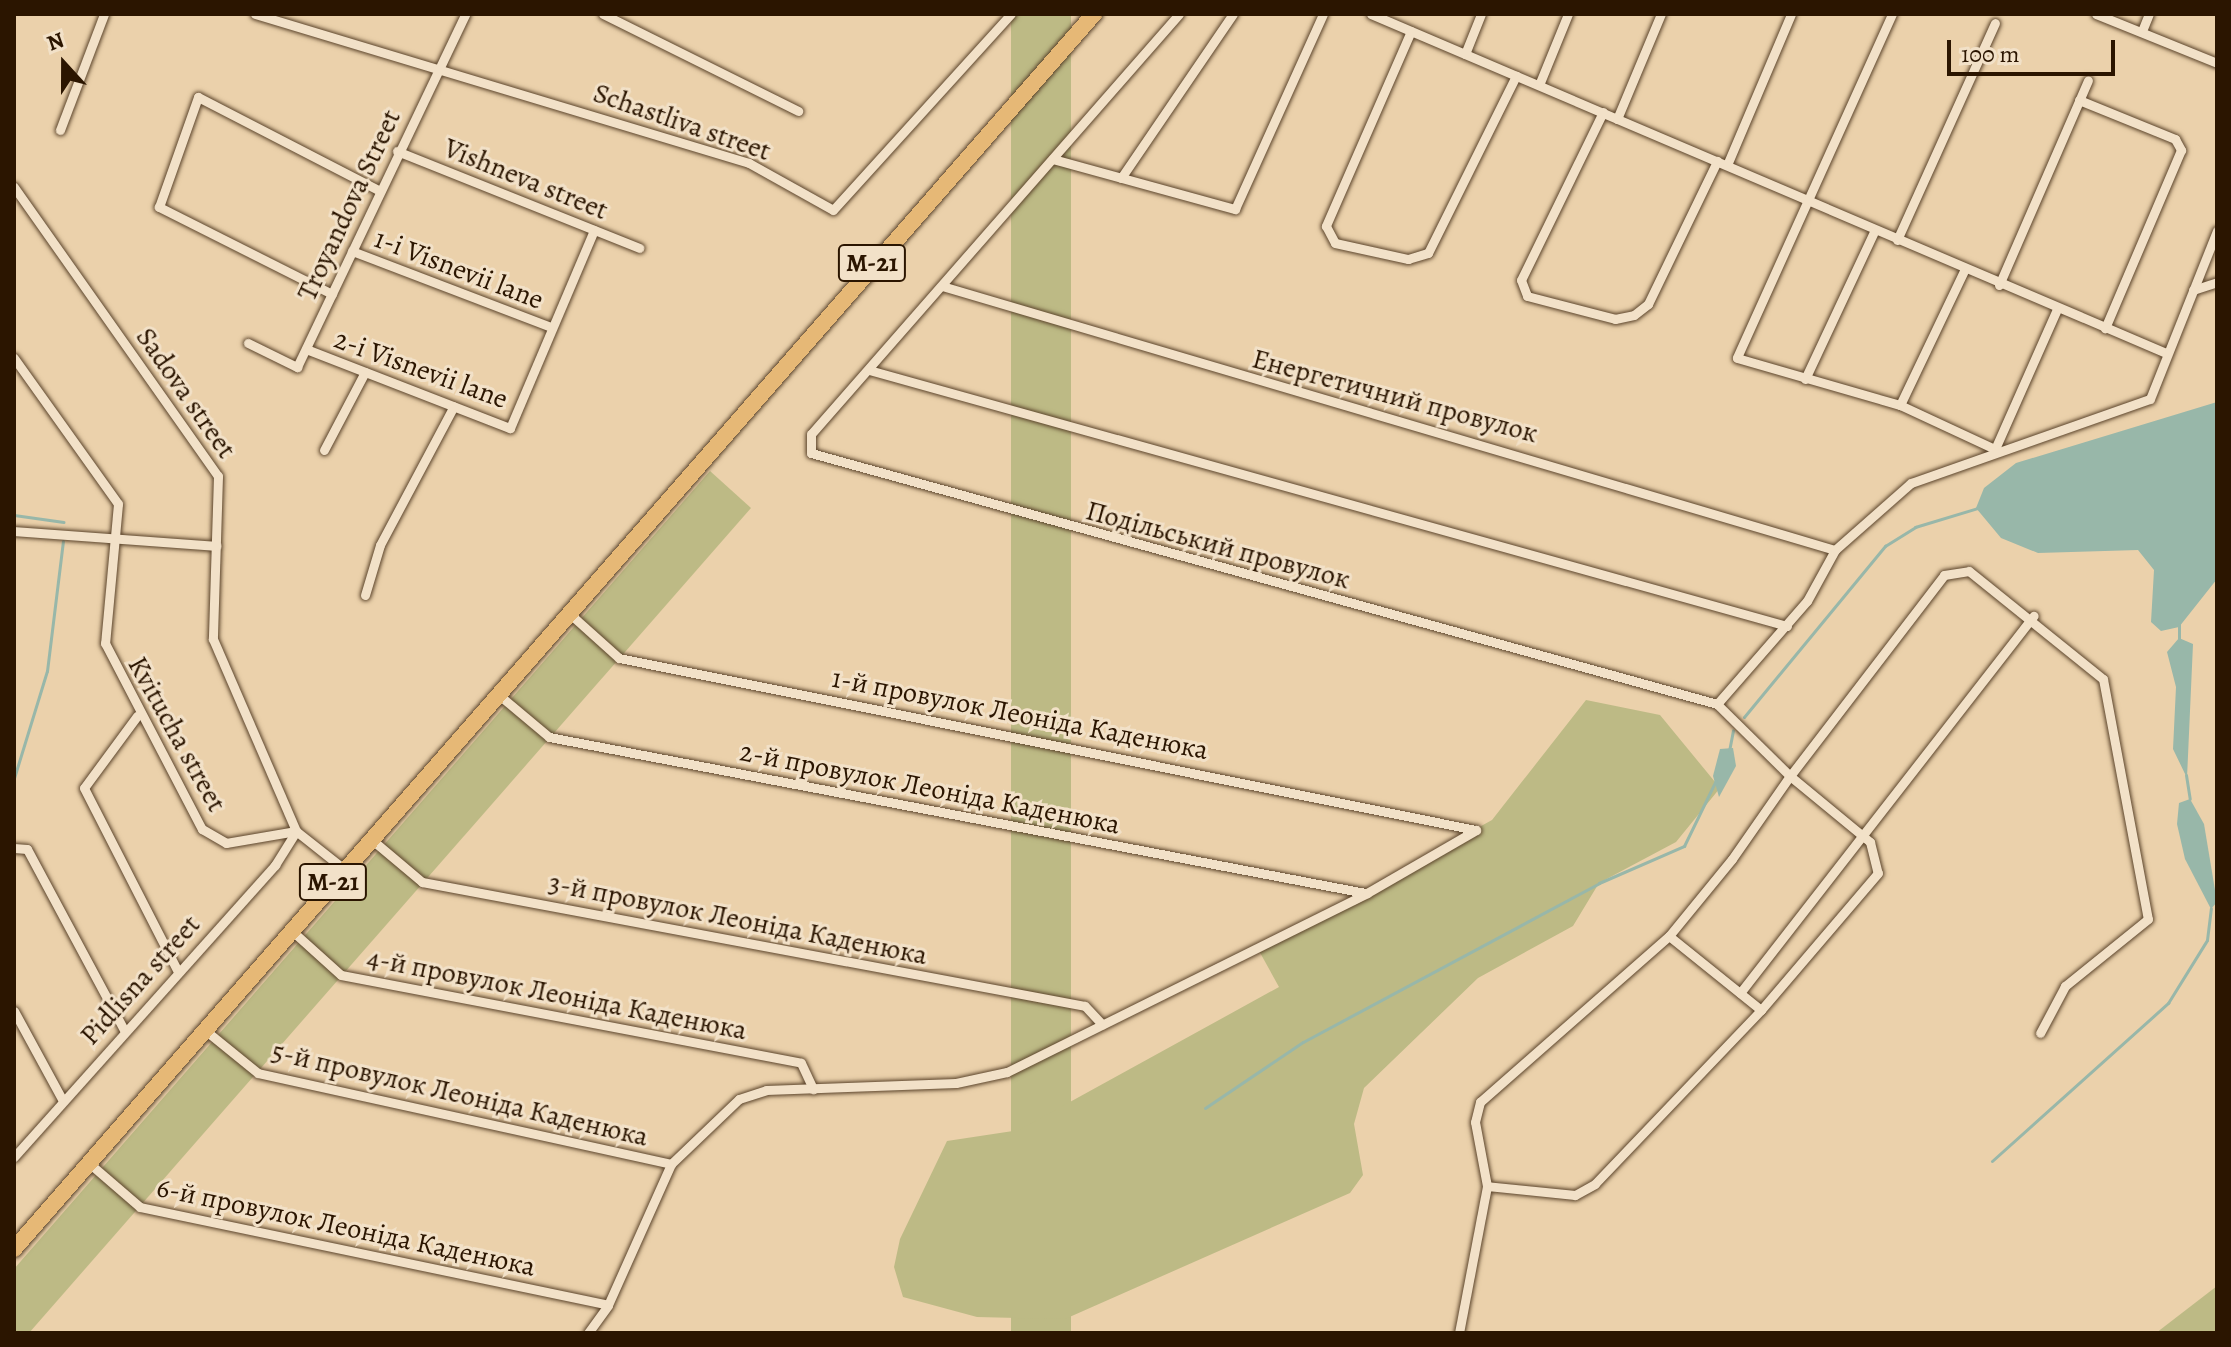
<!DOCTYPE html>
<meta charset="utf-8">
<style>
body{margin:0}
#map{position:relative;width:2231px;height:1347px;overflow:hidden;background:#ebd1ab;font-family:Alegreya,serif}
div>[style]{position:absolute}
.green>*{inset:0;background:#bdba85;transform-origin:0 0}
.water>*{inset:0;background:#98b7a9}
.stream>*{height:3px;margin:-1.5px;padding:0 1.5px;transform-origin:1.5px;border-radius:1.5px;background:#98b7a9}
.roads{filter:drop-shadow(0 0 2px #5b442b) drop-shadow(0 0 2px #5b442b)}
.street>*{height:9px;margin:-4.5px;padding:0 4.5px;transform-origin:4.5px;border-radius:4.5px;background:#f2e1c8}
.highway>*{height:16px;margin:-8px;padding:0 8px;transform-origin:8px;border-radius:8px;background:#e6b876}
span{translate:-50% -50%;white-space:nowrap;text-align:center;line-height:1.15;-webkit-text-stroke:6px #f2e1c8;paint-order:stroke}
.shield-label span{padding:2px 6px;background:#f2e1c8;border:2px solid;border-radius:6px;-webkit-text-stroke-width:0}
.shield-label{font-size:26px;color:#2b1500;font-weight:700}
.street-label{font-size:28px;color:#2b1500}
.frame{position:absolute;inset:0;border:16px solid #2b1500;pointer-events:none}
.north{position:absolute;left:24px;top:24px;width:80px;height:80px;-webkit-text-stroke:6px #f2e1c8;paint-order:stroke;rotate:339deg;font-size:22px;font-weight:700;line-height:32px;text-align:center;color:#2b1500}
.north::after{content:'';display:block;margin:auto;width:28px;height:36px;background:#2b1500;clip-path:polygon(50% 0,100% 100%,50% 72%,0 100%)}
.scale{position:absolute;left:1947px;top:40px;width:168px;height:36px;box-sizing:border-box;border:4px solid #2b1500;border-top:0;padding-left:10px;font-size:24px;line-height:28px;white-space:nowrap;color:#2b1500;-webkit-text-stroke:6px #f2e1c8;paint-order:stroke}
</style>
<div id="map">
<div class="green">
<div style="left:1011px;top:14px;width:60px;height:1517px"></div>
<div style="clip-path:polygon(710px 471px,751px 508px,29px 1333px,14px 1333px,14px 1269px)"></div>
<div style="clip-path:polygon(1586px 700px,1660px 715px,1720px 788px,1676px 842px,1599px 883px,1573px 926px,1478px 978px,1364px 1088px,1354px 1124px,1363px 1175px,1350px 1193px,1065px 1319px,977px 1317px,903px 1297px,894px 1267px,900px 1239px,947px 1141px,1019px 1130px,1279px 987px,1258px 949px,1492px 820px)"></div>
<div style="clip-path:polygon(2217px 1286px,2217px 1333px,2156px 1333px)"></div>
</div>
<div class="water">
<div style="clip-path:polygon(2217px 402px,2217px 579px,2179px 627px,2161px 631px,2151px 622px,2154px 570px,2138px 550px,2038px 553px,2001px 538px,1976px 508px,1984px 488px,2016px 463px)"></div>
<div style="clip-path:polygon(2179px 638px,2193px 644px,2187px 778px,2173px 749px,2176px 687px,2167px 652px)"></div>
<div style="clip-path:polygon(1733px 748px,1736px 766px,1719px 797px,1713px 776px,1720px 749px)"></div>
<div style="clip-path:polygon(2190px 799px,2204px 824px,2217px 902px,2211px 909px,2185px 859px,2177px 824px,2179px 803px)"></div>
</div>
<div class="stream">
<div style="left:14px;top:515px;width:50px;rotate:8deg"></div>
<div style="left:2179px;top:624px;width:16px;rotate:90deg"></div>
<div style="left:1744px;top:717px;width:222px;rotate:-50.5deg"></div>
<div style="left:1885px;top:546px;width:36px;rotate:-32deg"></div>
<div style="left:1915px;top:527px;width:66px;rotate:-16.8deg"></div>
<div style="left:1729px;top:751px;width:21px;rotate:-79deg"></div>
<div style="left:2186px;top:775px;width:24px;rotate:81deg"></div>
<div style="left:14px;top:778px;width:112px;rotate:-72.9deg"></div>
<div style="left:47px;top:671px;width:131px;rotate:-83deg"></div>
<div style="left:1205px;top:1108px;width:118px;rotate:-34deg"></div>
<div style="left:1303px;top:1042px;width:336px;rotate:-28.2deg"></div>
<div style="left:1599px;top:883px;width:93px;rotate:-23.5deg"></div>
<div style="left:1684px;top:846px;width:73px;rotate:-64.1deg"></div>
<div style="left:1992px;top:1161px;width:237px;rotate:-41.9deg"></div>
<div style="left:2168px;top:1003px;width:74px;rotate:-58.2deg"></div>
<div style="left:2207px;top:940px;width:32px;rotate:-83deg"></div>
<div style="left:2215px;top:1333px;width:3px;rotate:-45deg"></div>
</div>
<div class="roads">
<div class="street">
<div style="left:255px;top:14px;width:516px;rotate:16.78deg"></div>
<div style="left:749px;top:163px;width:96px;rotate:29.2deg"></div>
<div style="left:833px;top:210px;width:265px;rotate:-47.8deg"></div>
<div style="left:603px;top:14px;width:218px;rotate:26.4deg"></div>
<div style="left:1179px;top:14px;width:558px;rotate:131.22deg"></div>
<div style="left:811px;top:434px;width:19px;rotate:90deg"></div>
<div style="left:811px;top:453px;width:940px;rotate:15.48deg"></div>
<div style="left:1717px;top:704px;width:103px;rotate:44.6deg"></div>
<div style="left:1790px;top:776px;width:104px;rotate:39.5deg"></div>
<div style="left:1870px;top:842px;width:32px;rotate:76deg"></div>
<div style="left:1878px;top:873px;width:180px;rotate:130.5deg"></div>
<div style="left:1761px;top:1010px;width:240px;rotate:133.7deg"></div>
<div style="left:1595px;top:1184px;width:23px;rotate:151deg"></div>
<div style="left:1575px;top:1195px;width:88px;rotate:-174.2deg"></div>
<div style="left:1487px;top:1186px;width:65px;rotate:-100.6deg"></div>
<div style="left:1475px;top:1122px;width:21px;rotate:-76deg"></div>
<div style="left:1480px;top:1102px;width:252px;rotate:-41.3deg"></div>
<div style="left:1669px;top:936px;width:99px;rotate:-50.7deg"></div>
<div style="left:1732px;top:859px;width:101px;rotate:-55.1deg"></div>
<div style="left:1790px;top:776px;width:253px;rotate:-52.5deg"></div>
<div style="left:1944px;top:575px;width:25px;rotate:-9deg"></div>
<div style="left:1969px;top:571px;width:172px;rotate:38.9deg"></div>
<div style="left:2103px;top:679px;width:244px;rotate:79.4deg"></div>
<div style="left:2148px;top:919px;width:107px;rotate:141.1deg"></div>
<div style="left:2065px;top:986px;width:53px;rotate:118deg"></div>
<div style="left:1371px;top:14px;width:862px;rotate:23.09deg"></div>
<div style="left:1892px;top:14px;width:377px;rotate:114.3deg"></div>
<div style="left:1737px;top:358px;width:170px;rotate:16.1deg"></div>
<div style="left:1900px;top:405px;width:105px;rotate:24.9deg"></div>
<div style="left:1995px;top:449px;width:153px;rotate:-66.1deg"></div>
<div style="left:2096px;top:14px;width:131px;rotate:22deg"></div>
<div style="left:1411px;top:31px;width:213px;rotate:113.6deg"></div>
<div style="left:1326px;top:226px;width:19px;rotate:62deg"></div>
<div style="left:1335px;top:243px;width:75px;rotate:12.4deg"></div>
<div style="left:1408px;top:259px;width:21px;rotate:-17deg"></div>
<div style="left:1428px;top:253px;width:198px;rotate:-63.6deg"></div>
<div style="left:2142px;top:31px;width:18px;rotate:-68deg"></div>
<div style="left:1465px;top:54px;width:43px;rotate:-68.2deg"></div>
<div style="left:1539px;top:85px;width:77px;rotate:-67.8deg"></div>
<div style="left:2079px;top:100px;width:104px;rotate:22.1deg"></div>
<div style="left:2175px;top:139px;width:13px;rotate:61deg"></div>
<div style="left:2181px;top:150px;width:194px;rotate:113.1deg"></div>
<div style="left:1603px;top:112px;width:187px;rotate:116deg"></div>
<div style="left:1521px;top:280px;width:17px;rotate:69deg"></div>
<div style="left:1527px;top:296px;width:91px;rotate:14.6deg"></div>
<div style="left:1615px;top:319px;width:19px;rotate:-12deg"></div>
<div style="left:1634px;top:315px;width:18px;rotate:-38deg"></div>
<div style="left:1648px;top:304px;width:159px;rotate:-64.2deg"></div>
<div style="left:1617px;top:119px;width:114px;rotate:-67.3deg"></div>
<div style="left:60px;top:130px;width:124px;rotate:-69.2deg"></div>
<div style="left:397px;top:151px;width:261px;rotate:21.8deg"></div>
<div style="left:1053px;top:159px;width:189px;rotate:15.4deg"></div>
<div style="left:1235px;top:209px;width:214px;rotate:-65.7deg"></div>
<div style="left:1727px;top:165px;width:164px;rotate:-67deg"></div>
<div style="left:1121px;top:178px;width:199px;rotate:-55.7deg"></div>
<div style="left:14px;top:187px;width:354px;rotate:54.8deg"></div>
<div style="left:218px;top:476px;width:163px;rotate:91.8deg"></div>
<div style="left:213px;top:639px;width:209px;rotate:66.6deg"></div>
<div style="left:296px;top:831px;width:61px;rotate:38.4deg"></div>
<div style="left:1897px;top:240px;width:238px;rotate:-65.7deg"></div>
<div style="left:352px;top:251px;width:213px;rotate:20.9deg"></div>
<div style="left:1999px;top:285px;width:223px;rotate:-66.5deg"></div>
<div style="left:942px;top:286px;width:931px;rotate:16.47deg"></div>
<div style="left:2193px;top:290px;width:25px;rotate:-18deg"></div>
<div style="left:332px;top:294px;width:194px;rotate:-153.3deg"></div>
<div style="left:159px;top:207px;width:117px;rotate:-70.5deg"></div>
<div style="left:198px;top:97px;width:205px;rotate:27.3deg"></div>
<div style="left:248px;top:343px;width:55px;rotate:26.1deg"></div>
<div style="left:297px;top:367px;width:391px;rotate:-64.5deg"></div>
<div style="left:306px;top:349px;width:219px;rotate:21.2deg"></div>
<div style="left:510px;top:428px;width:215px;rotate:-67deg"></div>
<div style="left:14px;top:358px;width:179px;rotate:54.5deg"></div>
<div style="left:118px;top:504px;width:140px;rotate:95.3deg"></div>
<div style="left:105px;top:643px;width:210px;rotate:62.5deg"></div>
<div style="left:202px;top:829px;width:28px;rotate:30deg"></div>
<div style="left:226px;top:843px;width:71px;rotate:-9.7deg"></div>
<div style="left:869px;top:370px;width:953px;rotate:15.58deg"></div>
<div style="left:1805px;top:379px;width:162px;rotate:-64.9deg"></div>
<div style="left:1900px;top:405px;width:148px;rotate:-64.5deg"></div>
<div style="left:324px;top:450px;width:88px;rotate:-62.3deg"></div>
<div style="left:14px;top:531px;width:203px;rotate:4.2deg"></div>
<div style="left:365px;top:595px;width:52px;rotate:-73.3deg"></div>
<div style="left:380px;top:545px;width:157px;rotate:-62deg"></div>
<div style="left:570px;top:614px;width:66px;rotate:41.9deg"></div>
<div style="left:619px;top:658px;width:874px;rotate:11.35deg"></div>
<div style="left:499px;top:695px;width:65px;rotate:40deg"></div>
<div style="left:549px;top:737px;width:831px;rotate:10.82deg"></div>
<div style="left:1717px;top:704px;width:137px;rotate:-48.9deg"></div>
<div style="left:1807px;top:601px;width:58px;rotate:-61.2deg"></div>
<div style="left:1835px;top:550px;width:101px;rotate:-41.4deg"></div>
<div style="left:1911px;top:483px;width:253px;rotate:-19.4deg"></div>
<div style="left:2150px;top:399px;width:181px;rotate:-68.3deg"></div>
<div style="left:137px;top:716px;width:89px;rotate:126.4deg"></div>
<div style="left:84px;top:788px;width:204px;rotate:62.9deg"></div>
<div style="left:371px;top:839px;width:67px;rotate:40.1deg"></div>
<div style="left:422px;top:882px;width:674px;rotate:10.59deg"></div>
<div style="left:1085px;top:1006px;width:25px;rotate:47deg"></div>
<div style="left:14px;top:848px;width:13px;rotate:4deg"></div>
<div style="left:27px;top:849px;width:205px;rotate:61.8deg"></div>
<div style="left:291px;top:930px;width:67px;rotate:42deg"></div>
<div style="left:341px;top:975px;width:468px;rotate:10.8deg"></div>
<div style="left:801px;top:1063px;width:29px;rotate:65deg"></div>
<div style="left:1669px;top:936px;width:118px;rotate:38.8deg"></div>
<div style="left:1740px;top:993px;width:478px;rotate:-52.1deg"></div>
<div style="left:14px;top:1011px;width:100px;rotate:61.4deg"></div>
<div style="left:205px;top:1030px;width:68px;rotate:39.1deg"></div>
<div style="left:258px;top:1073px;width:423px;rotate:12.4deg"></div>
<div style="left:14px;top:1157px;width:392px;rotate:-48.2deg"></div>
<div style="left:275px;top:865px;width:40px;rotate:-58deg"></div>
<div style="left:89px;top:1163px;width:67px;rotate:40.8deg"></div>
<div style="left:140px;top:1207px;width:478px;rotate:11.8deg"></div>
<div style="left:588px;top:1333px;width:34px;rotate:-54deg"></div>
<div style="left:608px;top:1305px;width:154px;rotate:-65.9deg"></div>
<div style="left:671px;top:1164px;width:94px;rotate:-43.7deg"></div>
<div style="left:739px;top:1099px;width:28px;rotate:-18deg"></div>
<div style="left:766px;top:1090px;width:190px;rotate:-2.1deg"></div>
<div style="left:956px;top:1083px;width:52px;rotate:-12.2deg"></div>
<div style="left:1007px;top:1072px;width:402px;rotate:-26.4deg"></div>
<div style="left:1367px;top:893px;width:126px;rotate:-30deg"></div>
<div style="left:1459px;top:1333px;width:150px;rotate:-79.2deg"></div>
</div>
<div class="highway">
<div style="left:14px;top:1249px;width:1641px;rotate:-48.83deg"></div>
</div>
</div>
<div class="shield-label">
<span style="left:872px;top:263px">М-21</span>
<span style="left:333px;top:882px">М-21</span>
</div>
<div class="street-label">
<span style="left:682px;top:122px;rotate:19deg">Schastliva street</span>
<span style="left:526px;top:179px;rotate:22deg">Vishneva street</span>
<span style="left:349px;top:205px;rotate:-65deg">Troyandova Street</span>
<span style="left:459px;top:269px;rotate:21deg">1-i Visnevii lane</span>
<span style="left:421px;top:369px;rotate:20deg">2-i Visnevii lane</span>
<span style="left:186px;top:393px;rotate:55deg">Sadova street</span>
<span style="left:1395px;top:396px;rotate:15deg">Енергетичний провулок</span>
<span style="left:1218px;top:545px;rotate:15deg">Подільський провулок</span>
<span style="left:1020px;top:714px;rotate:11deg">1-й провулок Леоніда Каденюка</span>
<span style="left:177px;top:734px;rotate:61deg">Kvitucha street</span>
<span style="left:930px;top:788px;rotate:11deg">2-й провулок Леоніда Каденюка</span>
<span style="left:738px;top:919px;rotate:11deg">3-й провулок Леоніда Каденюка</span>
<span style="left:140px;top:980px;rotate:-48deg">Pidlisna street</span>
<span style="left:557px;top:994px;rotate:11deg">4-й провулок Леоніда Каденюка</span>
<span style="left:460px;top:1094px;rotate:13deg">5-й провулок Леоніда Каденюка</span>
<span style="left:346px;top:1227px;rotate:12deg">6-й провулок Леоніда Каденюка</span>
</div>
<div class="frame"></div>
<div class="north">N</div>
<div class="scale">100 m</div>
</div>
